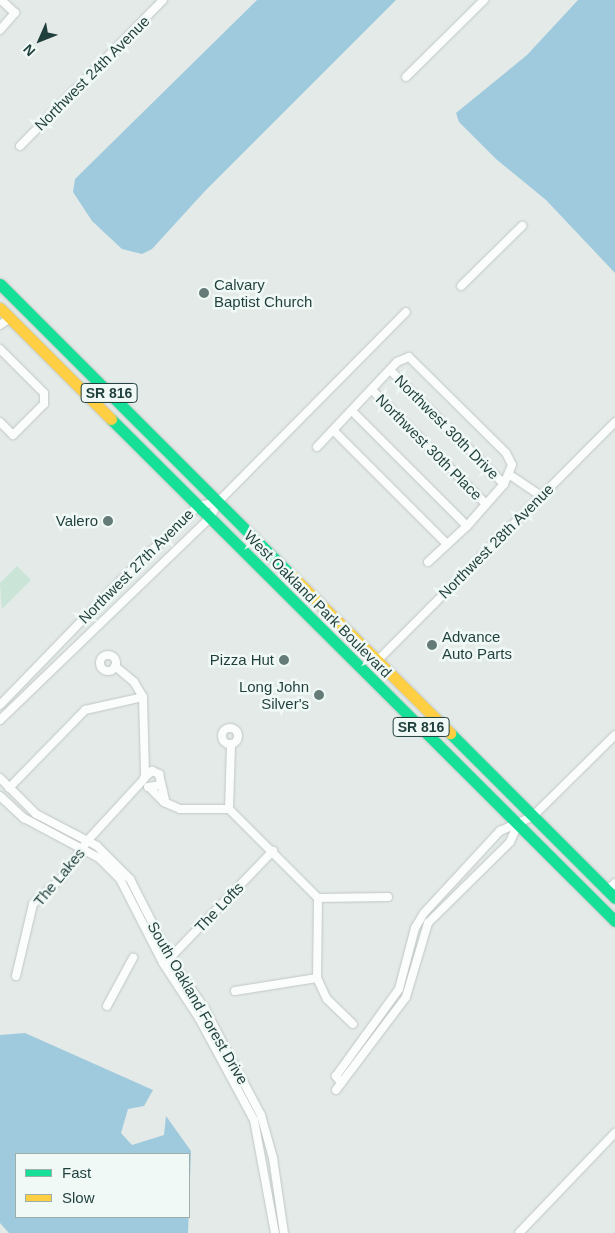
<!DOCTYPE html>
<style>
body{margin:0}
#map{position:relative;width:615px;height:1233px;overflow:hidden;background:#e3eae8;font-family:Arial,sans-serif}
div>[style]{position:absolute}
.green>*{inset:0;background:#cae4d7}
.water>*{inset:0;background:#9fcadd}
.roads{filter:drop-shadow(0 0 1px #c0c7c5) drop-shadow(0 0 1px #c0c7c5)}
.street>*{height:8px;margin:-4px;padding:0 4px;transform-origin:4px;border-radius:4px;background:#fbfcfc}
.street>.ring{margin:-4px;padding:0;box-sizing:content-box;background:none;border:8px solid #fbfcfc;border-radius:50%}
.fast>*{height:11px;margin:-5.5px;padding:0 5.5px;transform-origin:5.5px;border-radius:5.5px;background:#16e098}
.slow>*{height:11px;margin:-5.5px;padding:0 5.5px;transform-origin:5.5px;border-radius:5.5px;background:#ffcf43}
.dots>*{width:14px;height:14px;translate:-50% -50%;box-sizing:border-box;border:2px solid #f1f9f6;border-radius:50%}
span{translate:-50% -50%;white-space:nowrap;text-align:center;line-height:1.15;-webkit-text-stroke:5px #f1f9f6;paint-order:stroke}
.shield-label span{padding:1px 4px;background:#f1f9f6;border:1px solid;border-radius:4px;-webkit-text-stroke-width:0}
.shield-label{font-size:14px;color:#1f3f3c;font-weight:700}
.street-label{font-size:15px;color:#1f3f3c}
.poi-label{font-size:15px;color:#1f3f3c}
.left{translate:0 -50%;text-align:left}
.right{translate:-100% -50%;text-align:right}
.legend{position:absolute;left:15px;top:1153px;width:175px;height:65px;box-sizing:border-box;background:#f1f9f6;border:1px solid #9dafac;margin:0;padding:6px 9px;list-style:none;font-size:15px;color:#1f3f3c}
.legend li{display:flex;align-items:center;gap:10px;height:25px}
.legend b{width:25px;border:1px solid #9dafac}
.north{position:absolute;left:15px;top:15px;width:50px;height:50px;-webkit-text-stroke:4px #f1f9f6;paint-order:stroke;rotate:226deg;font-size:14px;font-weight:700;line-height:20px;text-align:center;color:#1f3f3c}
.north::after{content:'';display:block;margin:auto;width:18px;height:22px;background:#1f3f3c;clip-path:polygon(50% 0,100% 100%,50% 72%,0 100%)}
</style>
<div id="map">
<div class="green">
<div style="clip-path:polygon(17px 566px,31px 580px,2px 609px,0 583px)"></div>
</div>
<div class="water">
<div style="clip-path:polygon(257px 0,396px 0,205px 191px,152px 249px,142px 254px,122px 249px,92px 221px,73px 192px,75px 179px)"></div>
<div style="clip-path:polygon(578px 0,615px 0,615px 273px,546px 200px,496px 159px,459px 122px,456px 113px,527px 55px)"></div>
<div style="clip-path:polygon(evenodd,25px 1033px,153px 1090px,144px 1106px,128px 1109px,121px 1133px,132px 1145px,164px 1135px,166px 1116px,191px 1151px,188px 1233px,9px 1233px,0 1223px,0 1035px,25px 1033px,16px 1154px,189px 1154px,189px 1217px,16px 1217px,16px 1154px)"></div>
</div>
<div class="roads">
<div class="street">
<div style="left:0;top:30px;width:23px;rotate:-49deg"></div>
<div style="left:15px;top:13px;width:19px;rotate:-137deg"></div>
<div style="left:406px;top:77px;width:110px;rotate:-44.6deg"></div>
<div style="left:20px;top:146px;width:204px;rotate:-45.6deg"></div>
<div style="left:461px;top:286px;width:86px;rotate:-44.5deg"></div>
<div style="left:0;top:325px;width:12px;rotate:-35deg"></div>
<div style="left:0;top:349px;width:62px;rotate:45deg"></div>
<div style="left:44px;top:393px;width:11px;rotate:90deg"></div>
<div style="left:44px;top:404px;width:44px;rotate:135deg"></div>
<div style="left:13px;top:435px;width:18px;rotate:-135deg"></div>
<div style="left:390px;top:370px;width:161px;rotate:45deg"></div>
<div style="left:373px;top:391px;width:160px;rotate:45deg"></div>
<div style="left:353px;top:412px;width:161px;rotate:45deg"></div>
<div style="left:334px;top:431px;width:160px;rotate:45deg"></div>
<div style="left:317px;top:447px;width:117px;rotate:-46.7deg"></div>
<div style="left:397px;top:362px;width:13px;rotate:-23deg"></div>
<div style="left:409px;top:357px;width:136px;rotate:44.7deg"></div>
<div style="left:506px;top:453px;width:13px;rotate:63deg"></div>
<div style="left:512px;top:465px;width:21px;rotate:113deg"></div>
<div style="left:504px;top:484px;width:56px;rotate:131.4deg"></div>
<div style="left:467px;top:526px;width:53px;rotate:137.3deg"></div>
<div style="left:510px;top:475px;width:37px;rotate:34deg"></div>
<div class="ring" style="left:100px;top:655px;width:8px;height:8px"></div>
<div style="left:377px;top:661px;width:337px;rotate:-45.1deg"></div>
<div style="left:115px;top:666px;width:25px;rotate:40deg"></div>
<div style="left:134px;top:682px;width:17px;rotate:59deg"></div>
<div style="left:143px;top:697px;width:79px;rotate:88.5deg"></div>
<div style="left:0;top:705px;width:171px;rotate:-45.9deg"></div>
<div style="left:119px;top:582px;width:110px;rotate:-43.9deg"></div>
<div style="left:198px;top:506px;width:20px;rotate:-11deg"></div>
<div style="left:218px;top:502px;width:267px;rotate:-45.3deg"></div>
<div style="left:0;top:720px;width:291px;rotate:-43.9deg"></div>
<div style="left:210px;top:518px;width:18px;rotate:-63deg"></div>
<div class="ring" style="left:222px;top:728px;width:8px;height:8px"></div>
<div style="left:0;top:778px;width:51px;rotate:45deg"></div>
<div style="left:36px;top:814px;width:69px;rotate:27.7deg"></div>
<div style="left:97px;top:846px;width:47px;rotate:45deg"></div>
<div style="left:130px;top:879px;width:89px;rotate:63.1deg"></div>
<div style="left:170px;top:958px;width:62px;rotate:55.5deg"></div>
<div style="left:205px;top:1009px;width:120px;rotate:62.2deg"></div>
<div style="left:261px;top:1115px;width:45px;rotate:74.4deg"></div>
<div style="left:273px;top:1158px;width:76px;rotate:81.7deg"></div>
<div style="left:144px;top:778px;width:11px;rotate:-41deg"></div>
<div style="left:152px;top:771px;width:8px;rotate:23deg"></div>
<div style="left:159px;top:774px;width:27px;rotate:77deg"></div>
<div style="left:148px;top:787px;width:12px;rotate:-9deg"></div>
<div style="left:9px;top:788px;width:109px;rotate:-45.7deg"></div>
<div style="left:85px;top:710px;width:59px;rotate:-12.6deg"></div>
<div style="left:150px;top:788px;width:20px;rotate:45deg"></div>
<div style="left:164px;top:802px;width:17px;rotate:24deg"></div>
<div style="left:180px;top:809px;width:49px"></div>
<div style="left:0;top:796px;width:33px;rotate:43deg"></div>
<div style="left:24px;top:818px;width:85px;rotate:28.1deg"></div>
<div style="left:99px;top:858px;width:30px;rotate:45deg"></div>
<div style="left:120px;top:879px;width:94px;rotate:62.9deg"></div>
<div style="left:163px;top:963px;width:66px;rotate:56.8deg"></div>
<div style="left:199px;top:1018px;width:116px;rotate:61.7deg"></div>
<div style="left:254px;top:1120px;width:115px;rotate:79.5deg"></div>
<div style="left:229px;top:809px;width:126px;rotate:45deg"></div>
<div style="left:318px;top:898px;width:70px;rotate:-0.8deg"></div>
<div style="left:229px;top:809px;width:64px;rotate:-88.2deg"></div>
<div style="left:607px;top:890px;width:11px;rotate:-41deg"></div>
<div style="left:318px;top:898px;width:80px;rotate:90.7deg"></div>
<div style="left:317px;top:978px;width:23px;rotate:65deg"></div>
<div style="left:327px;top:999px;width:36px;rotate:44deg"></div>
<div style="left:167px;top:961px;width:153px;rotate:-46.1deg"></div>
<div style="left:16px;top:976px;width:74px;rotate:-76.7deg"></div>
<div style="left:33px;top:904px;width:38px;rotate:-42deg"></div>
<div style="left:61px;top:879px;width:47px;rotate:-55.3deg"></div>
<div style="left:88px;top:840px;width:83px;rotate:-47.4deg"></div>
<div style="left:235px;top:991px;width:83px;rotate:-9deg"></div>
<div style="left:107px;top:1006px;width:55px;rotate:-61.6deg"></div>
<div style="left:341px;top:1083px;width:9px;rotate:-126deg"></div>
<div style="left:336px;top:1076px;width:107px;rotate:-54.1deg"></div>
<div style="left:399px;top:989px;width:63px;rotate:-75.3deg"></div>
<div style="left:415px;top:928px;width:17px;rotate:-59deg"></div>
<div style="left:424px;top:913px;width:112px;rotate:-47.2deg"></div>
<div style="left:500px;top:831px;width:36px;rotate:-24deg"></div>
<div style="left:533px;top:816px;width:115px;rotate:-44.6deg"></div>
<div style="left:336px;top:1090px;width:116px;rotate:-53deg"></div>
<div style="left:406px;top:997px;width:77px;rotate:-73.4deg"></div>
<div style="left:428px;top:923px;width:115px;rotate:-44.6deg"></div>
<div style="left:510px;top:842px;width:20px;rotate:-66deg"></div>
<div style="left:519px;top:1233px;width:139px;rotate:-46.2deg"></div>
</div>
<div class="fast">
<div style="left:0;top:284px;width:410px;rotate:45deg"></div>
<div style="left:111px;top:419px;width:711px;rotate:44.89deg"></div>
<div style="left:450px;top:733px;width:233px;rotate:45deg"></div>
</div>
<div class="slow">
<div style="left:0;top:308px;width:157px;rotate:45deg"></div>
<div style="left:290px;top:574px;width:226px;rotate:44.8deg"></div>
</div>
</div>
<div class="dots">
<div style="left:204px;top:293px;background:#647b78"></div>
<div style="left:108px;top:521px;background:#647b78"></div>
<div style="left:432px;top:645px;background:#647b78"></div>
<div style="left:284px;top:660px;background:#647b78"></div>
<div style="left:319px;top:695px;background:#647b78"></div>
</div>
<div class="shield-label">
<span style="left:109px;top:393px">SR 816</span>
<span style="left:421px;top:727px">SR 816</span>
</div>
<div class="street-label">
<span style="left:92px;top:73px;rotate:-45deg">Northwest 24th Avenue</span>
<span style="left:447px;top:427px;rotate:45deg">Northwest 30th Drive</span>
<span style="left:429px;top:447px;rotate:45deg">Northwest 30th Place</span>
<span style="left:496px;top:541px;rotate:-45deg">Northwest 28th Avenue</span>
<span style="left:136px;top:566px;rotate:-45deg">Northwest 27th Avenue</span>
<span style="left:318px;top:604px;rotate:45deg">West Oakland Park Boulevard</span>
<span style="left:59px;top:877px;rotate:-50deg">The Lakes</span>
<span style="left:219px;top:907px;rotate:-46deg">The Lofts</span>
<span style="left:198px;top:1003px;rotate:60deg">South Oakland Forest Drive</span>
</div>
<div class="poi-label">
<span class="left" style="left:214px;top:293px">Calvary<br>Baptist Church</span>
<span class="right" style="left:98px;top:521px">Valero</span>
<span class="left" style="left:442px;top:645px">Advance<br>Auto Parts</span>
<span class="right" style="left:274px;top:660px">Pizza Hut</span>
<span class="right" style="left:309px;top:695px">Long John<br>Silver's</span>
</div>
<ul class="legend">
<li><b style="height:6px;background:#16e098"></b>Fast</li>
<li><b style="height:6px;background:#ffcf43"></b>Slow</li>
</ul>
<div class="north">N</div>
</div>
